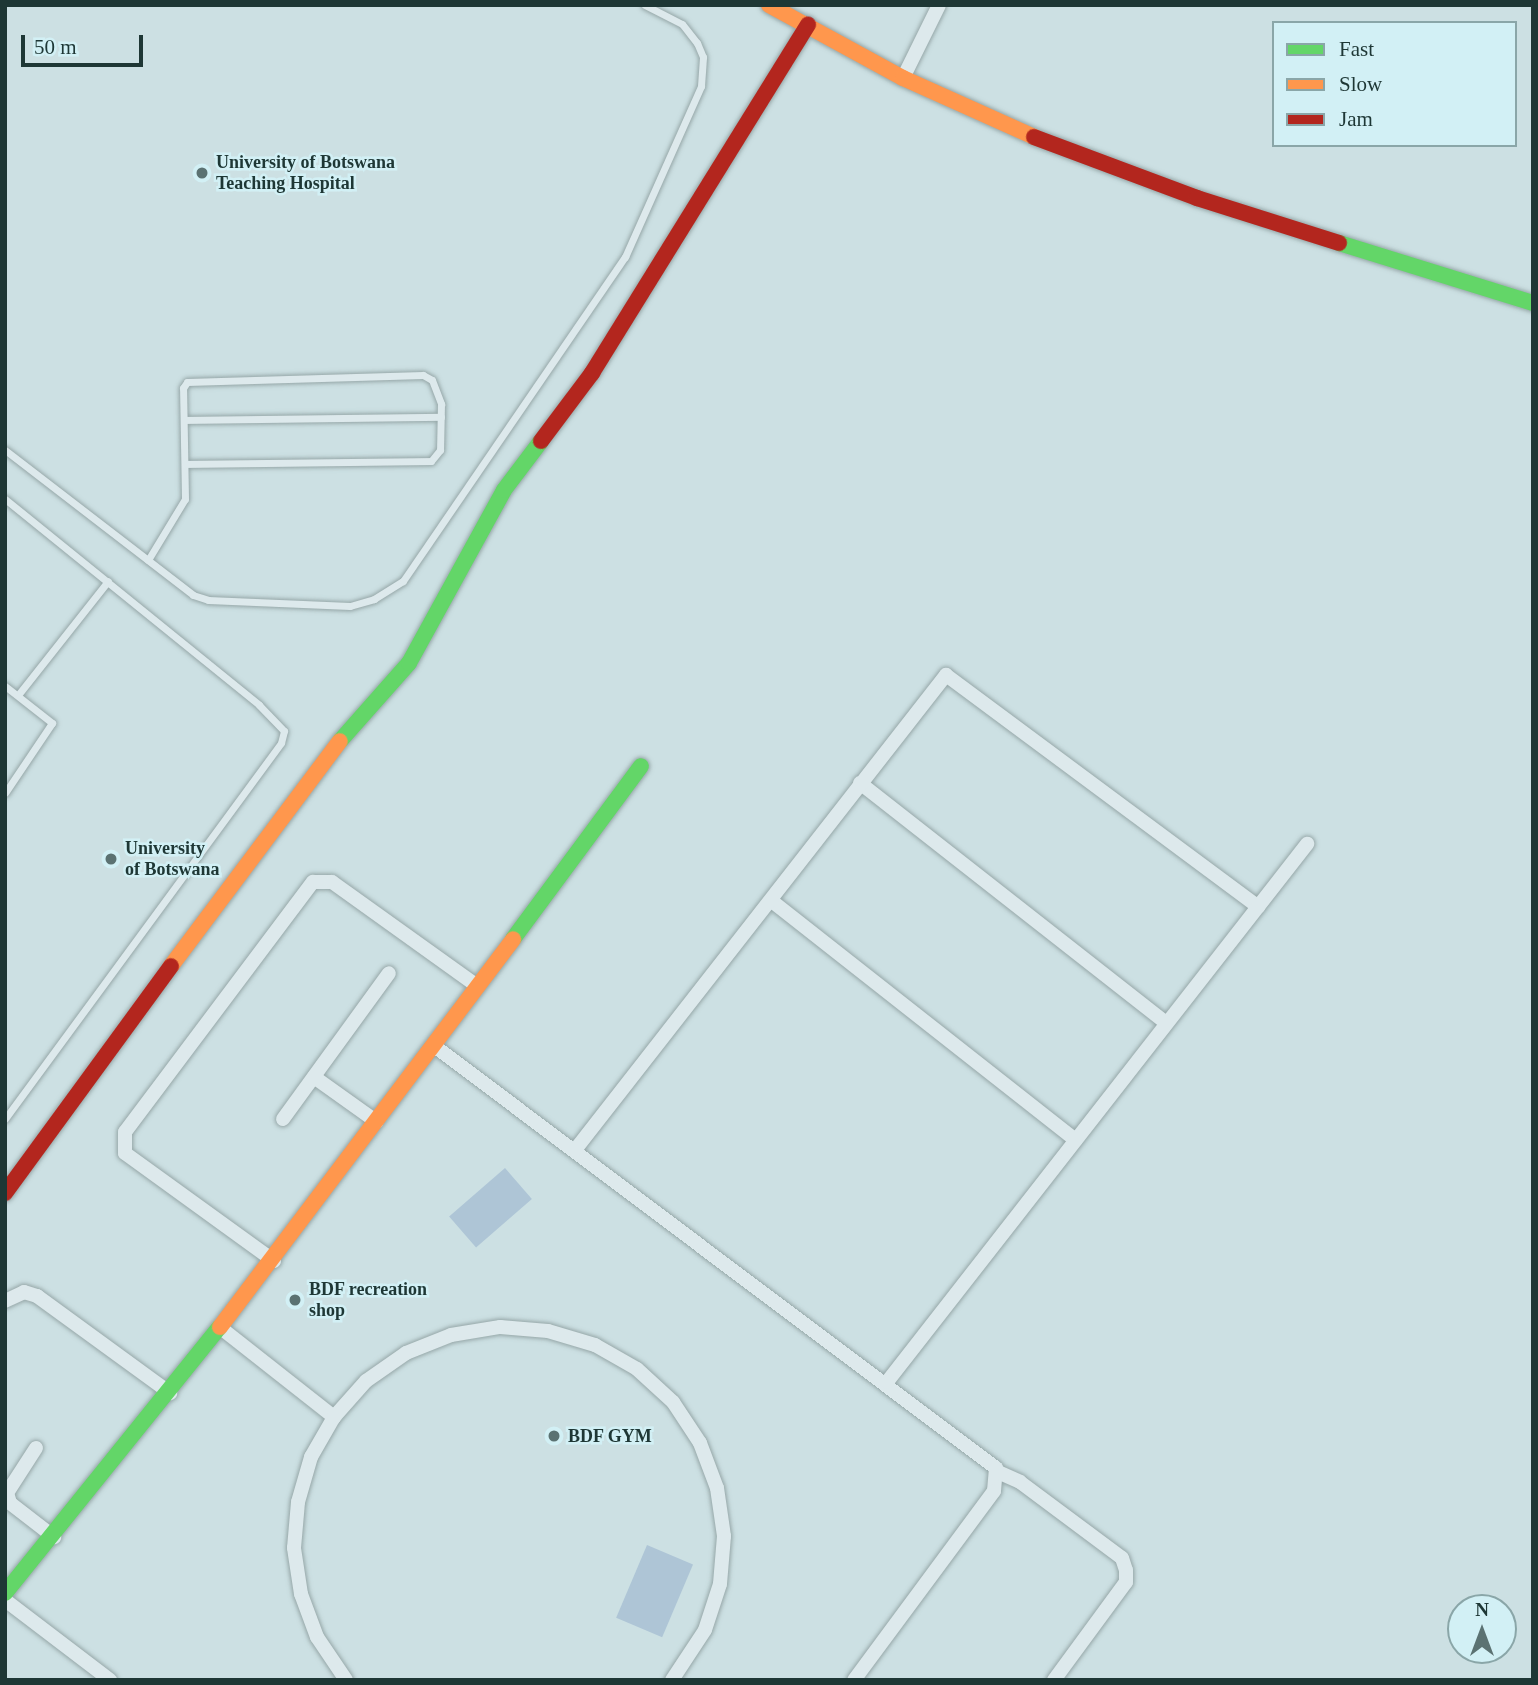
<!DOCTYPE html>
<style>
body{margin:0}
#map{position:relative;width:1538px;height:1685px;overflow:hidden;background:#cce0e3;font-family:Georgia,serif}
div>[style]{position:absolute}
.green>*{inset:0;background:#aec5d6;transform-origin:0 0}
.roads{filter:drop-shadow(0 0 2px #96a7a8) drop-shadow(0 0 2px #96a7a8)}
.lane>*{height:7px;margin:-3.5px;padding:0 3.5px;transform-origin:3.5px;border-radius:3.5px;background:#dde9ec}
.street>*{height:14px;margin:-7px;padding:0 7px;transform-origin:7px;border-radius:7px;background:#dde9ec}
.fast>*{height:16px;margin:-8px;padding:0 8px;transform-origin:8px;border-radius:8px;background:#63d668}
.slow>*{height:16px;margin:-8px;padding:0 8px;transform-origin:8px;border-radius:8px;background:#ff974d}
.jam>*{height:16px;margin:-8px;padding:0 8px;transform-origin:8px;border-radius:8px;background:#b3261e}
.dots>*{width:19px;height:19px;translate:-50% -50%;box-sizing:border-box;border:4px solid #d2f0f5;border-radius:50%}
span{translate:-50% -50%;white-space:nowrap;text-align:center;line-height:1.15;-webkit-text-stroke:5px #d2f0f5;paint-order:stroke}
.poi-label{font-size:18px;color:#1e3735;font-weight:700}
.left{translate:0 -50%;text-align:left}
.frame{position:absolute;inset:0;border:7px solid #1e3735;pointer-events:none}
.legend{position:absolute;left:1272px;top:21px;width:245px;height:126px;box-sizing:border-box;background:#d2f0f5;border:2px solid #8aa6a8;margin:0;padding:9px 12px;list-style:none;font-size:21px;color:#1e3735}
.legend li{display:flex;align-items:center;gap:14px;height:35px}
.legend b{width:35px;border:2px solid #8aa6a8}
.north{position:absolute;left:1447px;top:1594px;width:70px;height:70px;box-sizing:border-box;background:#d2f0f5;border:2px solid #8aa6a8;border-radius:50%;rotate:0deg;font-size:19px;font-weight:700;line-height:28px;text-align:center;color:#1e3735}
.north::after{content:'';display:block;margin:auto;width:24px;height:32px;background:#5b7272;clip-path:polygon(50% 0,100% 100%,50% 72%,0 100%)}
.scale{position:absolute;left:21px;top:35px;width:122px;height:32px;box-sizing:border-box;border:4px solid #1e3735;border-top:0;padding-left:9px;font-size:21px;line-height:24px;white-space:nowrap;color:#1e3735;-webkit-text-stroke:5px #d2f0f5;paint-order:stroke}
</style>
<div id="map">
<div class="green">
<div style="left:505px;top:1168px;width:41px;height:74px;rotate:49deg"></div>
<div style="left:647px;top:1545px;width:50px;height:79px;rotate:23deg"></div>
</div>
<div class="roads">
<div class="lane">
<div style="left:184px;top:420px;width:257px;rotate:-0.7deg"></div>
<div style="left:5px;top:450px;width:237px;rotate:37.6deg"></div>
<div style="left:193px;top:595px;width:16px;rotate:18deg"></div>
<div style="left:208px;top:600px;width:142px;rotate:2.4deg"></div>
<div style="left:350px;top:606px;width:25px;rotate:-16deg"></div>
<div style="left:374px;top:599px;width:34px;rotate:-32deg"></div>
<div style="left:403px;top:581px;width:393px;rotate:-55.6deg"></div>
<div style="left:625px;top:257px;width:187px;rotate:-66deg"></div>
<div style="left:701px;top:86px;width:29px;rotate:-86deg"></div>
<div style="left:703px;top:57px;width:15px;rotate:-113deg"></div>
<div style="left:697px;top:43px;width:24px;rotate:-128deg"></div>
<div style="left:682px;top:24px;width:42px;rotate:-152.8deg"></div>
<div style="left:5px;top:499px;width:327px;rotate:39deg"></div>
<div style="left:259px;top:705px;width:36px;rotate:46deg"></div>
<div style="left:284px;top:731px;width:12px;rotate:104deg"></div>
<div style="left:281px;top:743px;width:466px;rotate:126.3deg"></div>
<div style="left:148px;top:560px;width:71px;rotate:-58.8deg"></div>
<div style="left:185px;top:499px;width:111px;rotate:-91deg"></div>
<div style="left:183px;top:388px;width:7px;rotate:-56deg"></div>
<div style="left:187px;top:382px;width:236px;rotate:-1.7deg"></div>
<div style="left:423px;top:375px;width:10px;rotate:29deg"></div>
<div style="left:432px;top:380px;width:26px;rotate:69deg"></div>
<div style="left:441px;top:404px;width:46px;rotate:91.2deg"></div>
<div style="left:440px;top:450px;width:14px;rotate:129deg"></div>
<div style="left:431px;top:461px;width:246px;rotate:179.3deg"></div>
<div style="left:5px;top:686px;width:60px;rotate:38.2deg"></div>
<div style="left:52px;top:723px;width:84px;rotate:123.9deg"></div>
<div style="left:18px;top:695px;width:145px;rotate:-51.7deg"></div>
</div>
<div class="street">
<div style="left:903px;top:78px;width:81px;rotate:-63.7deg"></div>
<div style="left:860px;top:783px;width:389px;rotate:38.1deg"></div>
<div style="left:773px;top:902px;width:385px;rotate:38.2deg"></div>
<div style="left:433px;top:1045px;width:704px;rotate:36.92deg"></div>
<div style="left:996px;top:1468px;width:23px;rotate:95deg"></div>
<div style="left:994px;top:1491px;width:235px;rotate:126.5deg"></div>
<div style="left:314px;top:1077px;width:77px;rotate:35.5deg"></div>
<div style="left:283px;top:1119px;width:180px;rotate:-54deg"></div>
<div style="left:575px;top:1150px;width:603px;rotate:-52.01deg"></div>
<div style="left:946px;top:675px;width:389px;rotate:36.6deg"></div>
<div style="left:274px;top:1261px;width:184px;rotate:-144.1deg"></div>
<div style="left:125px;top:1153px;width:21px;rotate:-90deg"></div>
<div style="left:125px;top:1132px;width:313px;rotate:-53.1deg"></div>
<div style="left:313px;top:882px;width:19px"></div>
<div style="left:332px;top:882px;width:178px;rotate:35.6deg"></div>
<div style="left:5px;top:1301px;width:21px;rotate:-25deg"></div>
<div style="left:24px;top:1292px;width:14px;rotate:17deg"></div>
<div style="left:37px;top:1296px;width:165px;rotate:36.1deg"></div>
<div style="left:221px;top:1328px;width:144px;rotate:38.2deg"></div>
<div style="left:887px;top:1382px;width:683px;rotate:-52.02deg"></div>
<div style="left:36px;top:1448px;width:54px;rotate:122.8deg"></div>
<div style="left:7px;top:1493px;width:10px;rotate:73deg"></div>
<div style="left:10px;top:1503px;width:56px;rotate:37.7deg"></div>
<div style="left:998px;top:1472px;width:24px;rotate:24deg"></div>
<div style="left:1020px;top:1482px;width:127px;rotate:36.7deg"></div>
<div style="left:1122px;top:1558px;width:13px;rotate:72deg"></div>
<div style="left:1126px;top:1570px;width:12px;rotate:90deg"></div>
<div style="left:1126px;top:1582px;width:122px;rotate:126.3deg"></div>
<div style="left:5px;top:1600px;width:132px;rotate:37.3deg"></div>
<div style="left:346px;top:1680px;width:52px;rotate:-124deg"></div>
<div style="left:317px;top:1637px;width:46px;rotate:-110.4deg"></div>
<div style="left:301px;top:1594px;width:47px;rotate:-98.7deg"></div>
<div style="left:294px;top:1548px;width:46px;rotate:-85deg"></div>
<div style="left:298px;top:1502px;width:47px;rotate:-73.9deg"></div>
<div style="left:311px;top:1457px;width:46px;rotate:-60.1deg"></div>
<div style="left:334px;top:1417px;width:48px;rotate:-48.4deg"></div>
<div style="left:366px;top:1381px;width:49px;rotate:-35deg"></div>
<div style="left:406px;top:1353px;width:48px;rotate:-21.8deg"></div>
<div style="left:451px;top:1335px;width:50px;rotate:-9.3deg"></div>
<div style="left:500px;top:1327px;width:48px;rotate:4.8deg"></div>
<div style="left:548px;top:1331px;width:49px;rotate:16.6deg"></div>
<div style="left:595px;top:1345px;width:48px;rotate:29.7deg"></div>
<div style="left:637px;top:1369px;width:49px;rotate:42.5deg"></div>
<div style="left:673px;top:1402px;width:49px;rotate:56.6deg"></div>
<div style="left:700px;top:1443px;width:48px;rotate:69.3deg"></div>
<div style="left:717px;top:1488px;width:49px;rotate:81.7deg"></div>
<div style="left:724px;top:1536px;width:48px;rotate:94.8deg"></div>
<div style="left:720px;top:1584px;width:48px;rotate:108.1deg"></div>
<div style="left:705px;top:1630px;width:60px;rotate:123.4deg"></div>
</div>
<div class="fast">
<div style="left:1339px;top:243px;width:203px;rotate:17.2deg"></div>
<div style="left:340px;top:741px;width:104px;rotate:-48.5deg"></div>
<div style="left:409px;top:663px;width:197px;rotate:-61.2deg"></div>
<div style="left:504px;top:490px;width:61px;rotate:-52.9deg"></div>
<div style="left:513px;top:939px;width:215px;rotate:-53.5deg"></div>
<div style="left:5px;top:1593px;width:342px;rotate:-51.1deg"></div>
</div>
<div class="slow">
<div style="left:769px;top:5px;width:153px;rotate:28.6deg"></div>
<div style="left:903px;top:78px;width:144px;rotate:24.2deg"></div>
<div style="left:171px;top:966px;width:281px;rotate:-53.1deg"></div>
<div style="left:220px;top:1327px;width:486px;rotate:-52.9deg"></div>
</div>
<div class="jam">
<div style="left:1034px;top:137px;width:174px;rotate:20.5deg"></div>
<div style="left:1197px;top:198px;width:149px;rotate:17.6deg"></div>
<div style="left:541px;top:441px;width:85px;rotate:-53.1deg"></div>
<div style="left:592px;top:373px;width:410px;rotate:-58.2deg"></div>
<div style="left:5px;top:1193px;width:281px;rotate:-53.8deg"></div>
</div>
</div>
<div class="dots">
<div style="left:202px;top:173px;background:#5b7272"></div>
<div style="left:111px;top:859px;background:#5b7272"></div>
<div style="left:295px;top:1300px;background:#5b7272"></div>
<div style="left:554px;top:1436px;background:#5b7272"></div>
</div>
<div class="poi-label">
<span class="left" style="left:216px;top:173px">University of Botswana<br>Teaching Hospital</span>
<span class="left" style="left:125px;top:859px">University<br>of Botswana</span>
<span class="left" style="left:309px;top:1300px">BDF recreation<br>shop</span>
<span class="left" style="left:568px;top:1436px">BDF GYM</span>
</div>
<div class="frame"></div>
<ul class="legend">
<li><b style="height:9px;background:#63d668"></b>Fast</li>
<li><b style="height:9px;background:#ff974d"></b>Slow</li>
<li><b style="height:9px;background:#b3261e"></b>Jam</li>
</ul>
<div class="north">N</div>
<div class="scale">50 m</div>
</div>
